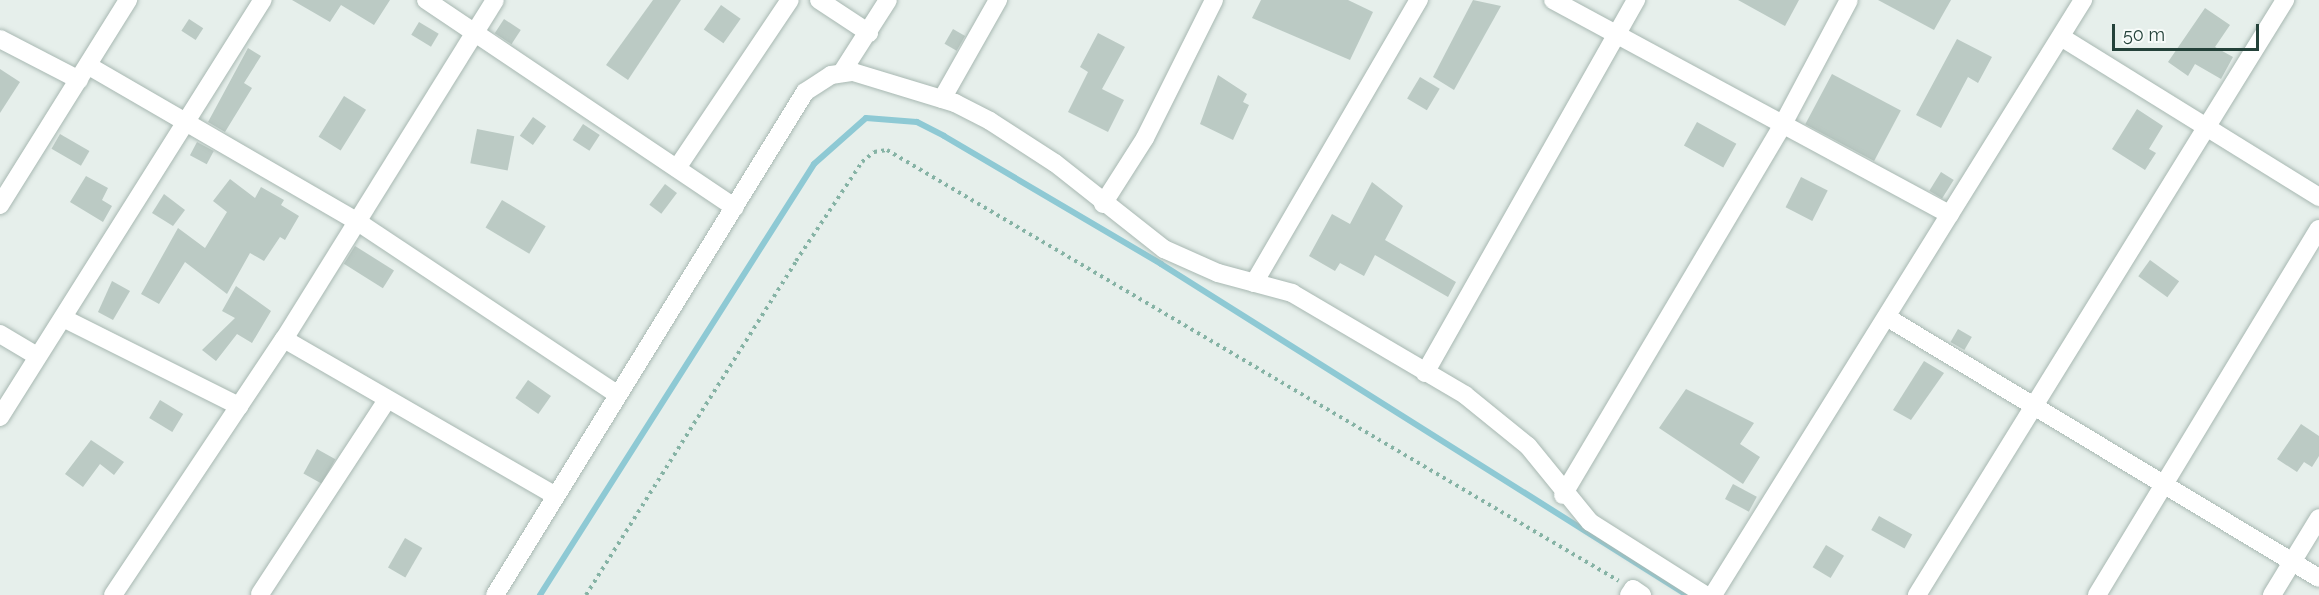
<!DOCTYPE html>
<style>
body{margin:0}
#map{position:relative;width:2319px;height:595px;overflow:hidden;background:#e6efeb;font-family:Raleway,sans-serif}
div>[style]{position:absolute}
.stream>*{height:6px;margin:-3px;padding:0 3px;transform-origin:3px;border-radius:3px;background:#8ec9d4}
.building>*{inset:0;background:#bbcac4;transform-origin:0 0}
.path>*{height:4px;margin-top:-2px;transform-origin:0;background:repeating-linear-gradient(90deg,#86b3a5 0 3px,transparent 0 7.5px)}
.roads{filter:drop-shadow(0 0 2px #a8b8b2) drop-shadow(0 0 2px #a8b8b2)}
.street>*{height:18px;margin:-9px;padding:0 9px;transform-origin:9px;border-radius:9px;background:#fff}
span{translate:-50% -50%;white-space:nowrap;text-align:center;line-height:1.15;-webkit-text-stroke:6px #f7fbf9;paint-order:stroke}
.scale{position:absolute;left:2112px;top:24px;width:147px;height:27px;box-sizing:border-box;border:3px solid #24423a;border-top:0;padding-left:8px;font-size:18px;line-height:21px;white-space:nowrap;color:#24423a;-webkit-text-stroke:4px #f7fbf9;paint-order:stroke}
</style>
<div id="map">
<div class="stream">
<div style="left:540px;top:595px;width:511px;rotate:-57.55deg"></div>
<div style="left:814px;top:164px;width:69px;rotate:-41.5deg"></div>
<div style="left:866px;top:118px;width:51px;rotate:4.5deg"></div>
<div style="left:917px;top:122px;width:30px;rotate:27deg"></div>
<div style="left:944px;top:136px;width:252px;rotate:30.5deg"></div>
<div style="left:1161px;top:264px;width:621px;rotate:32.18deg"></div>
</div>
<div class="building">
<div style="clip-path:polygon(292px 0,390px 0,374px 25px,341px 5px,330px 22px)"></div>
<div style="clip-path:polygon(653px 0,681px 0,628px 80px,606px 65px)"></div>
<div style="clip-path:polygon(1261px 0,1348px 0,1373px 12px,1350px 60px,1252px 18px)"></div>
<div style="clip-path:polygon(1473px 0,1501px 6px,1454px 90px,1433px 77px)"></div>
<div style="clip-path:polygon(1738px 0,1799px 0,1785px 26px)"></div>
<div style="clip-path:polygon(1878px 0,1951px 0,1934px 30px)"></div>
<div style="left:721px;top:5px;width:24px;height:30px;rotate:35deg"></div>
<div style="clip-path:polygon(2205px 8px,2230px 25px,2215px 47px,2233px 57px,2221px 79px,2195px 64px,2188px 76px,2168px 62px)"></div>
<div style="left:189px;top:19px;width:17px;height:14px;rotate:33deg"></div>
<div style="left:504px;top:19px;width:20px;height:17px;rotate:33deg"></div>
<div style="left:419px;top:22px;width:23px;height:15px;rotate:31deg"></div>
<div style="left:953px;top:29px;width:14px;height:17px;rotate:30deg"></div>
<div style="clip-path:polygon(1098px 33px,1125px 47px,1102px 89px,1124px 100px,1108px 132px,1068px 112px,1088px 72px,1080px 67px)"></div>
<div style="clip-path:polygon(1957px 39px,1992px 57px,1978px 83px,1968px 77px,1941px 128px,1916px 115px)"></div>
<div style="clip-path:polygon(248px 48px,261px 56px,244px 83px,252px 88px,225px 132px,208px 122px)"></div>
<div style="clip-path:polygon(0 69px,20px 82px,0 113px)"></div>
<div style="left:1832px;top:74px;width:78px;height:57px;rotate:28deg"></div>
<div style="clip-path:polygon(1218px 75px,1247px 94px,1243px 102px,1249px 105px,1233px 140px,1200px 124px)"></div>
<div style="left:1420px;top:77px;width:23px;height:25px;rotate:31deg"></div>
<div style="left:344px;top:96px;width:26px;height:48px;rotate:32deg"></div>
<div style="clip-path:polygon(2137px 109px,2163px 126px,2149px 149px,2156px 153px,2145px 170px,2112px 149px)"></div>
<div style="left:533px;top:117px;width:16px;height:23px;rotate:35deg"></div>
<div style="left:1697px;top:122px;width:45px;height:27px;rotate:29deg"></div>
<div style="left:583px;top:124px;width:20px;height:19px;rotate:33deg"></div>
<div style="left:477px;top:129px;width:38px;height:35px;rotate:11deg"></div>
<div style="left:60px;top:134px;width:34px;height:17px;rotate:30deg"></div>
<div style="left:197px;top:142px;width:19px;height:15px;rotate:28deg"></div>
<div style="left:1941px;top:172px;width:15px;height:22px;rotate:32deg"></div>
<div style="clip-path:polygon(86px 176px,108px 188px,102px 200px,112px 206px,103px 222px,70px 202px)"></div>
<div style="left:1801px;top:177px;width:30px;height:34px;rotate:27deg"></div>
<div style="clip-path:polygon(230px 179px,255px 198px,261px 187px,284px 200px,281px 205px,299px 216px,285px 240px,280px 237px,264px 261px,250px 253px,227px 294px,185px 262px,159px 304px,141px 294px,178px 228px,205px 248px,227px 212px,213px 201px)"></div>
<div style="clip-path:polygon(1372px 182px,1403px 206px,1385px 240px,1456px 282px,1448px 297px,1375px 255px,1364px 276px,1340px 263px,1335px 271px,1309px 256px,1332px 214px,1350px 224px)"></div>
<div style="left:665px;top:184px;width:15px;height:26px;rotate:37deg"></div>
<div style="clip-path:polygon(164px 194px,185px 210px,173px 226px,152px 213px)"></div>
<div style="left:502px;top:200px;width:51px;height:32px;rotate:31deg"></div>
<div style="left:355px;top:246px;width:46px;height:21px;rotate:32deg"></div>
<div style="left:2150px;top:260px;width:36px;height:20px;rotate:36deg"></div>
<div style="clip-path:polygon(112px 281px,130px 291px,113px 320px,98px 312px)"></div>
<div style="clip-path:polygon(236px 286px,271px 311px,252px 343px,237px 334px,216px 361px,202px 350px,235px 318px,222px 311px)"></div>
<div style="left:1958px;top:329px;width:16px;height:15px;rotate:30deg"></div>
<div style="clip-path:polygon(1924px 361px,1944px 373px,1911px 420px,1893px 410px)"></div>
<div style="left:528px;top:380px;width:28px;height:22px;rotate:35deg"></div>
<div style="clip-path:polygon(1686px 389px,1754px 423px,1740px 444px,1760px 457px,1743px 484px,1659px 428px)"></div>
<div style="left:160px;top:400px;width:27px;height:21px;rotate:31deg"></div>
<div style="clip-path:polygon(2301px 424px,2319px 436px,2319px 456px,2312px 467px,2304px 462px,2297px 472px,2277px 459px)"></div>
<div style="clip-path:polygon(91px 440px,124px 462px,114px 475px,100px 464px,83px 487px,65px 474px)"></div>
<div style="left:317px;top:449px;width:21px;height:28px;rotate:29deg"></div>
<div style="left:1733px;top:484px;width:27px;height:17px;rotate:28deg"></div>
<div style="left:1879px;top:516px;width:38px;height:16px;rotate:29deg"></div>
<div style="left:405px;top:538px;width:20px;height:34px;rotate:30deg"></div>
<div style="left:1826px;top:545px;width:21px;height:26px;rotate:31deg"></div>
</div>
<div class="path">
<div style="left:586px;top:595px;width:395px;rotate:-57.8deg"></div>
<div style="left:796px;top:261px;width:119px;rotate:-56.3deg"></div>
<div style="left:862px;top:162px;width:16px;rotate:-40deg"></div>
<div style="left:874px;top:152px;width:13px;rotate:-9deg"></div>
<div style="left:887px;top:150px;width:849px;rotate:30.49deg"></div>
</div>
<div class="roads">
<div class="street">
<div style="left:426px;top:0;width:372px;rotate:33.9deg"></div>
<div style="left:819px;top:0;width:60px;rotate:33.4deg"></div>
<div style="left:1553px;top:0;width:451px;rotate:28.4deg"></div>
<div style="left:2061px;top:37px;width:304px;rotate:31.8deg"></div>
<div style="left:0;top:39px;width:89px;rotate:27.4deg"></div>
<div style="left:89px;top:66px;width:311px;rotate:30.1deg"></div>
<div style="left:358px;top:222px;width:312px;rotate:33.6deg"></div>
<div style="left:842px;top:72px;width:85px;rotate:-57.4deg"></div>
<div style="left:942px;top:99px;width:114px;rotate:-60.5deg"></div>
<div style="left:677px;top:168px;width:202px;rotate:-56.1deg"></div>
<div style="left:1103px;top:204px;width:78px;rotate:-57.5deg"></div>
<div style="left:1145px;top:138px;width:154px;rotate:-63.4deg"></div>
<div style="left:0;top:205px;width:242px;rotate:-58deg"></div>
<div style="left:1254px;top:283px;width:328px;rotate:-59.8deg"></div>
<div style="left:1888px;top:318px;width:503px;rotate:31.1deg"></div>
<div style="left:65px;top:319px;width:195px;rotate:26.6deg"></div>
<div style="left:0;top:334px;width:43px;rotate:30.7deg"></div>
<div style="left:284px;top:339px;width:314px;rotate:30deg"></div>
<div style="left:1425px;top:373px;width:429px;rotate:-60.5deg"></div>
<div style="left:0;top:417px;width:493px;rotate:-57.8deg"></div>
<div style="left:1563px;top:495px;width:431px;rotate:-59.3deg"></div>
<div style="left:1783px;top:124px;width:140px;rotate:-62deg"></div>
<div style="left:260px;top:594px;width:232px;rotate:-56.8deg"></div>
<div style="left:113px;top:595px;width:308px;rotate:-56.3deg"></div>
<div style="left:284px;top:339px;width:399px;rotate:-58.1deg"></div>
<div style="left:495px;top:595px;width:591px;rotate:-58.35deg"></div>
<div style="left:805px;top:92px;width:31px;rotate:-33deg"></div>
<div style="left:831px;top:75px;width:22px;rotate:-8deg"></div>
<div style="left:853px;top:72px;width:107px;rotate:16.9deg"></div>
<div style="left:955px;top:103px;width:39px;rotate:27deg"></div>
<div style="left:990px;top:121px;width:77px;rotate:32.9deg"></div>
<div style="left:1055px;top:163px;width:139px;rotate:38.3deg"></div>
<div style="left:1164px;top:249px;width:59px;rotate:24deg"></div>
<div style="left:1218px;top:273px;width:77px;rotate:15.1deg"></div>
<div style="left:1292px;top:293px;width:201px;rotate:30.5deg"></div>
<div style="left:1465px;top:395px;width:81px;rotate:39deg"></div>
<div style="left:1528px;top:446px;width:98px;rotate:50.8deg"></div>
<div style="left:1590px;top:522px;width:136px;rotate:32.4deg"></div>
<div style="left:1629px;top:595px;width:7px;rotate:-56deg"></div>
<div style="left:1633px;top:589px;width:11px;rotate:34deg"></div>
<div style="left:1713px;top:595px;width:701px;rotate:-58.12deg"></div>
<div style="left:1917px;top:595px;width:700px;rotate:-58.26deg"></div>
<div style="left:2097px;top:595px;width:428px;rotate:-58.8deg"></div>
<div style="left:2272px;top:595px;width:90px;rotate:-58.6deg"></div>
</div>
</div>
<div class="scale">50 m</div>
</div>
